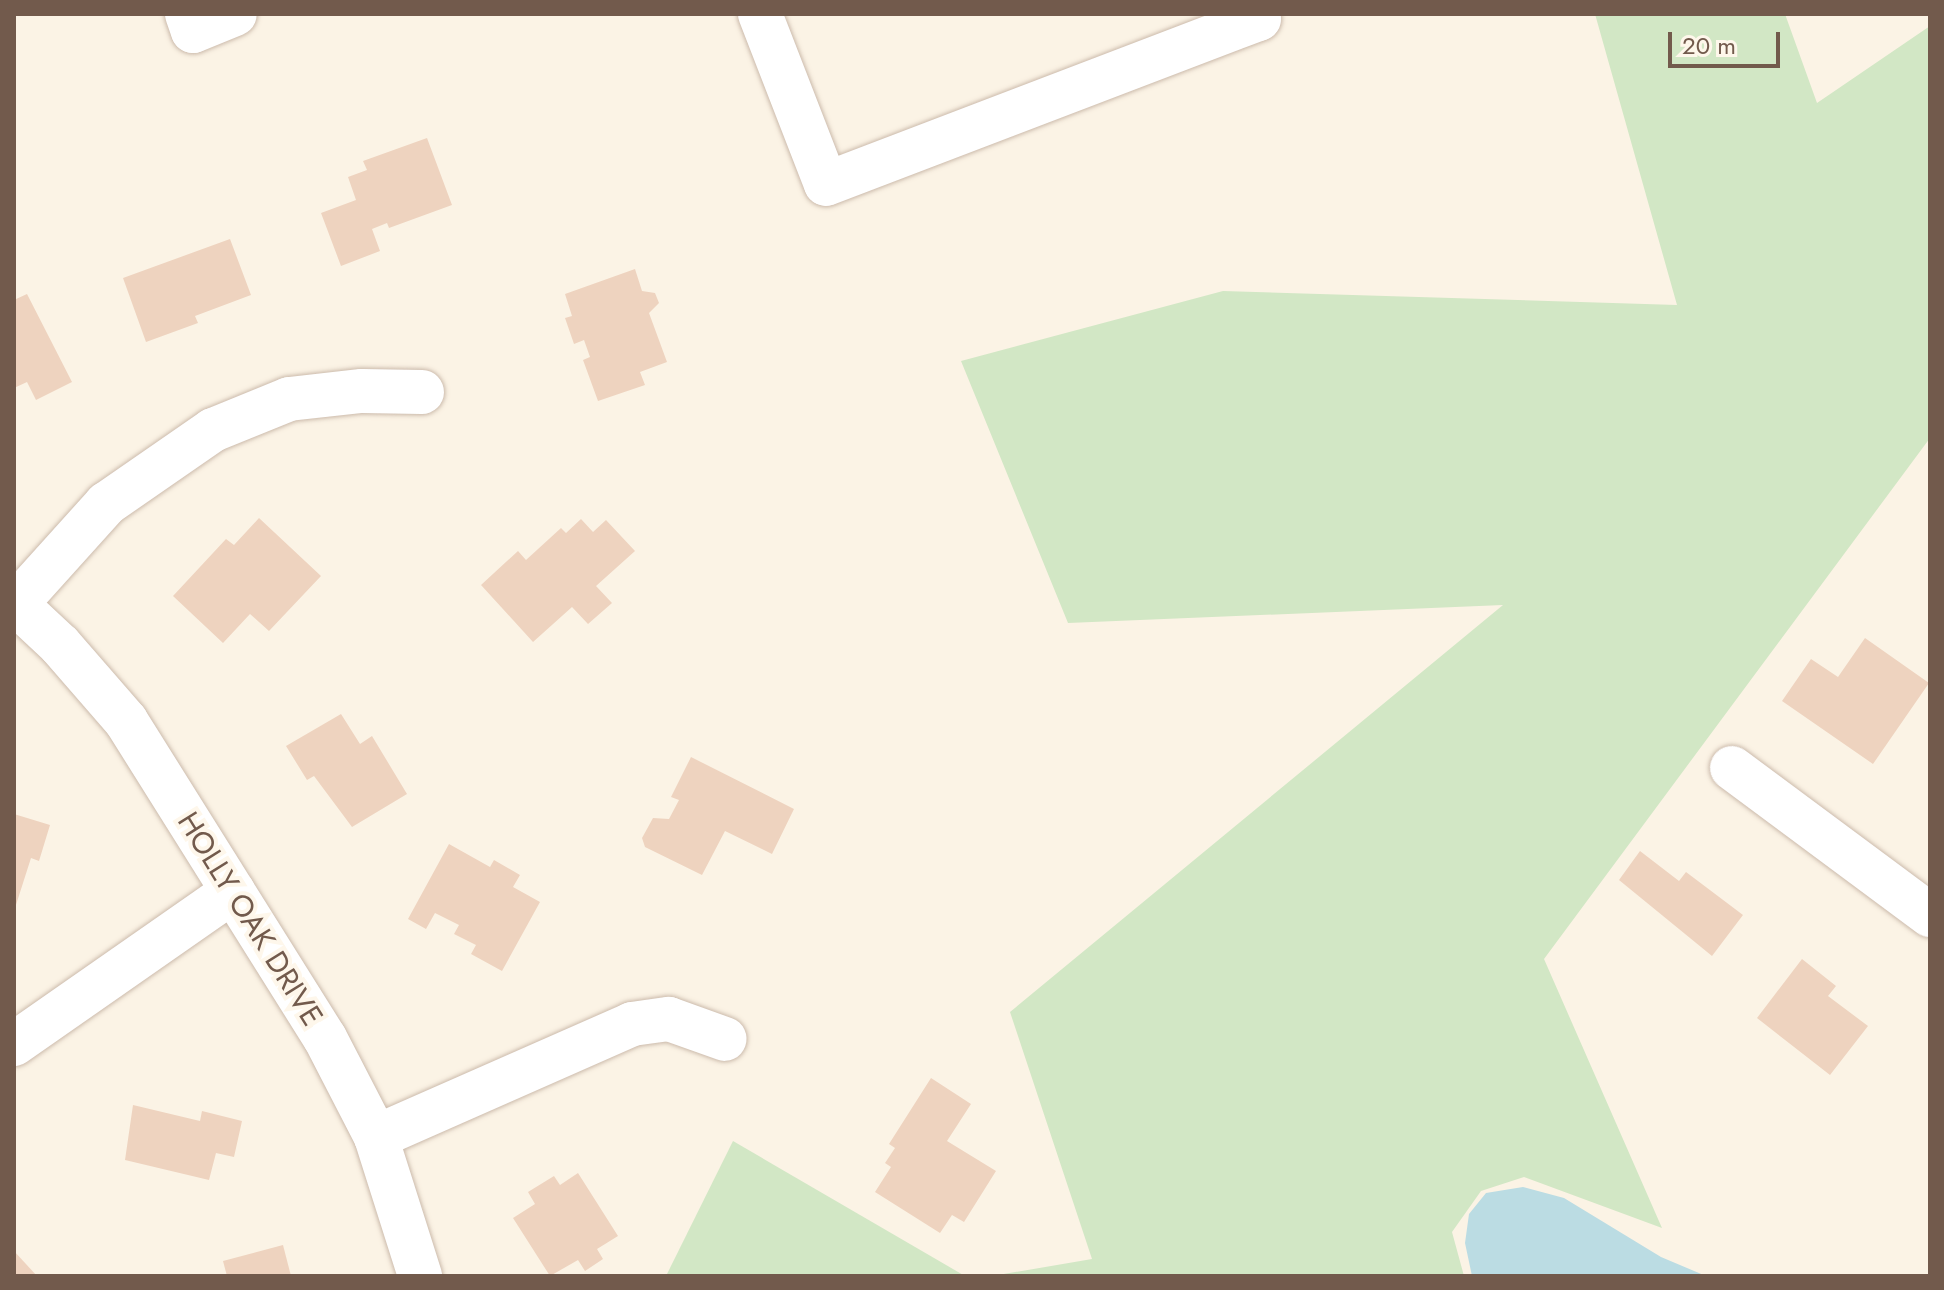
<!DOCTYPE html>
<style>
body{margin:0}
#map{position:relative;width:1944px;height:1290px;overflow:hidden;background:#fbf3e5;font-family:Jost,sans-serif}
div>[style]{position:absolute}
.green>*{inset:0;background:#d2e7c5}
.water>*{inset:0;background:#bbdce3}
.building>*{inset:0;background:#eed3bf}
.roads{filter:drop-shadow(0 0 2px #ccbbac) drop-shadow(0 0 2px #ccbbac)}
.minor>*{height:44px;margin:-22px;padding:0 22px;transform-origin:22px;border-radius:22px;background:#fff}
span{translate:-50% -50%;white-space:nowrap;text-align:center;line-height:1.15;-webkit-text-stroke:8px #fef7eb;paint-order:stroke}
.street-label{font-size:30px;color:#725a4c}
.frame{position:absolute;inset:0;border:16px solid #725a4c;pointer-events:none}
.scale{position:absolute;left:1668px;top:32px;width:112px;height:36px;box-sizing:border-box;border:4px solid #725a4c;border-top:0;padding-left:10px;font-size:24px;line-height:28px;white-space:nowrap;color:#725a4c;-webkit-text-stroke:6px #fef7eb;paint-order:stroke}
</style>
<div id="map">
<div class="green">
<div style="clip-path:polygon(1595px 14px,1785px 14px,1817px 103px,1930px 26px,1930px 438px,1544px 959px,1662px 1228px,1524px 1177px,1481px 1191px,1452px 1232px,1464px 1276px,992px 1276px,1092px 1259px,1010px 1012px,1503px 605px,1068px 623px,961px 361px,1223px 291px,1677px 305px)"></div>
<div style="clip-path:polygon(733px 1141px,965px 1276px,666px 1276px)"></div>
</div>
<div class="water">
<div style="clip-path:polygon(1523px 1187px,1564px 1198px,1661px 1257px,1706px 1276px,1472px 1276px,1465px 1243px,1469px 1214px,1486px 1193px)"></div>
</div>
<div class="building">
<div style="clip-path:polygon(427px 138px,452px 205px,389px 228px,387px 223px,372px 229px,380px 251px,341px 266px,321px 213px,356px 200px,348px 177px,367px 170px,363px 161px)"></div>
<div style="clip-path:polygon(230px 239px,251px 295px,195px 316px,198px 323px,146px 342px,123px 278px)"></div>
<div style="clip-path:polygon(635px 269px,642px 291px,655px 293px,659px 303px,649px 313px,667px 362px,640px 372px,645px 385px,598px 401px,583px 360px,590px 357px,584px 340px,574px 344px,565px 318px,572px 316px,565px 294px)"></div>
<div style="clip-path:polygon(27px 294px,72px 382px,36px 400px,27px 382px,14px 388px,14px 300px)"></div>
<div style="clip-path:polygon(259px 518px,321px 576px,269px 631px,250px 614px,223px 643px,173px 596px,226px 539px,234px 545px)"></div>
<div style="clip-path:polygon(581px 519px,593px 532px,606px 520px,635px 551px,596px 586px,612px 603px,588px 624px,572px 607px,533px 642px,481px 585px,518px 551px,526px 560px,561px 528px,566px 533px)"></div>
<div style="clip-path:polygon(1865px 638px,1929px 683px,1873px 764px,1782px 701px,1811px 659px,1838px 677px)"></div>
<div style="clip-path:polygon(341px 714px,360px 744px,372px 736px,407px 794px,352px 827px,314px 776px,307px 780px,286px 746px)"></div>
<div style="clip-path:polygon(691px 757px,794px 809px,772px 854px,725px 831px,702px 875px,645px 847px,642px 838px,653px 818px,669px 819px,679px 800px,671px 797px)"></div>
<div style="clip-path:polygon(14px 814px,50px 825px,39px 861px,31px 858px,15px 908px)"></div>
<div style="clip-path:polygon(449px 844px,490px 867px,494px 860px,520px 875px,513px 887px,540px 902px,502px 971px,471px 954px,476px 945px,454px 934px,459px 925px,435px 913px,426px 929px,408px 919px)"></div>
<div style="clip-path:polygon(1640px 851px,1679px 881px,1686px 872px,1743px 915px,1712px 956px,1619px 880px)"></div>
<div style="clip-path:polygon(1802px 959px,1836px 986px,1828px 996px,1868px 1026px,1830px 1075px,1757px 1018px)"></div>
<div style="clip-path:polygon(931px 1078px,971px 1104px,947px 1141px,996px 1171px,964px 1222px,952px 1215px,940px 1233px,875px 1192px,891px 1167px,885px 1163px,895px 1148px,889px 1144px)"></div>
<div style="clip-path:polygon(133px 1105px,200px 1121px,202px 1111px,242px 1121px,234px 1157px,216px 1153px,209px 1180px,125px 1160px)"></div>
<div style="clip-path:polygon(578px 1173px,618px 1236px,597px 1249px,603px 1259px,585px 1271px,578px 1260px,550px 1276px,513px 1218px,535px 1204px,528px 1192px,554px 1176px,560px 1185px)"></div>
<div style="clip-path:polygon(283px 1245px,291px 1276px,227px 1276px,223px 1261px)"></div>
<div style="clip-path:polygon(14px 1251px,37px 1276px,14px 1276px)"></div>
</div>
<div class="roads">
<div class="minor">
<div style="left:187px;top:14px;width:18px;rotate:71deg"></div>
<div style="left:193px;top:31px;width:45px;rotate:-22deg"></div>
<div style="left:760px;top:14px;width:182px;rotate:68.8deg"></div>
<div style="left:826px;top:184px;width:463px;rotate:-20.9deg"></div>
<div style="left:1259px;top:19px;width:5px;rotate:-101deg"></div>
<div style="left:14px;top:602px;width:63px;rotate:43.1deg"></div>
<div style="left:60px;top:645px;width:101px;rotate:49deg"></div>
<div style="left:126px;top:721px;width:374px;rotate:57.9deg"></div>
<div style="left:325px;top:1038px;width:111px;rotate:62.7deg"></div>
<div style="left:376px;top:1137px;width:146px;rotate:72.4deg"></div>
<div style="left:16px;top:604px;width:135px;rotate:-48deg"></div>
<div style="left:106px;top:504px;width:130px;rotate:-34.7deg"></div>
<div style="left:213px;top:430px;width:82px;rotate:-22.2deg"></div>
<div style="left:289px;top:399px;width:73px;rotate:-6.3deg"></div>
<div style="left:362px;top:391px;width:60px;rotate:1deg"></div>
<div style="left:1732px;top:768px;width:247px;rotate:36.6deg"></div>
<div style="left:14px;top:1044px;width:267px;rotate:-34.9deg"></div>
<div style="left:376px;top:1137px;width:280px;rotate:-23.8deg"></div>
<div style="left:632px;top:1024px;width:37px;rotate:-8deg"></div>
<div style="left:669px;top:1019px;width:59px;rotate:19.7deg"></div>
</div>
</div>
<div class="street-label">
<span style="left:250px;top:919px;rotate:58deg">HOLLY OAK DRIVE</span>
</div>
<div class="frame"></div>
<div class="scale">20 m</div>
</div>
